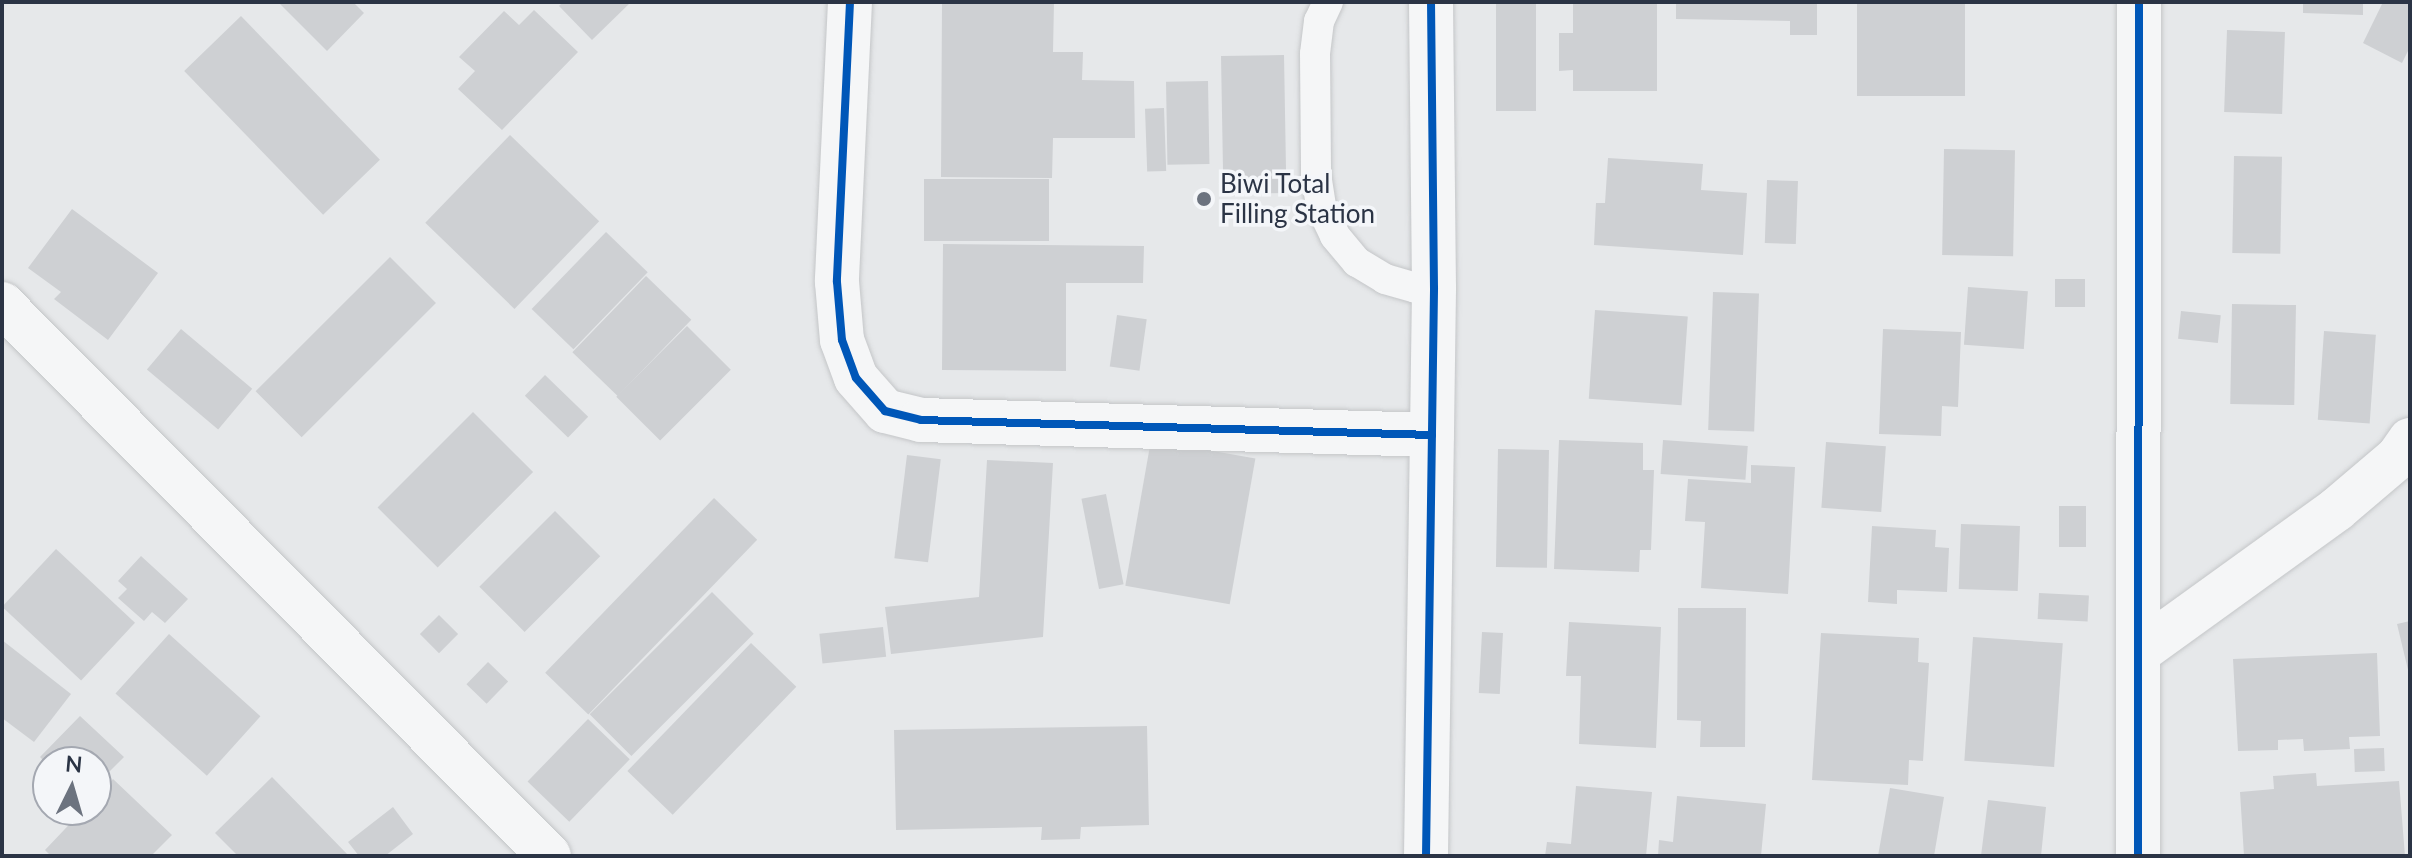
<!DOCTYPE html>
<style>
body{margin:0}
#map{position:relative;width:2412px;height:858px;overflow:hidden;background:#e6e8ea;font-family:Lato,sans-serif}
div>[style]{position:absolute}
.building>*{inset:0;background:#ced0d3;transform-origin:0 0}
.roads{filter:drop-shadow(0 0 2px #c4c6c8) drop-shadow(0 0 2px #c4c6c8)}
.service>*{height:30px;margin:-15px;padding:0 15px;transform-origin:15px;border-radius:15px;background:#f5f6f7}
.minor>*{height:44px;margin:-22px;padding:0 22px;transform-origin:22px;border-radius:22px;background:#f5f6f7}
.tertiary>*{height:44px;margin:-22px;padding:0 22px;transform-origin:22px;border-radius:22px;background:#f5f6f7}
.cycleway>*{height:8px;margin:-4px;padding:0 4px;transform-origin:4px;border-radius:4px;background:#0057b8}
.dots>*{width:22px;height:22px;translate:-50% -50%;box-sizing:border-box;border:4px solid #f4f6f9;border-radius:50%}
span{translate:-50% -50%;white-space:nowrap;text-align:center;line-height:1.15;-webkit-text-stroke:7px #f4f6f9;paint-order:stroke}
.poi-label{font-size:26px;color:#2b3445}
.left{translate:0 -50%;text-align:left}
.frame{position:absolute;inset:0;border:4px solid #2b3445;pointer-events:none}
.north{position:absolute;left:32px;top:746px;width:80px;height:80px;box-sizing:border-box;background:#f4f6f9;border:2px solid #a4a8b1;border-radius:50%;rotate:5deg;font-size:22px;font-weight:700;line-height:32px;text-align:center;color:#2b3445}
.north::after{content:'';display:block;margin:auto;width:28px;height:36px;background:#6c737f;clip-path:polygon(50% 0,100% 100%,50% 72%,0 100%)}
</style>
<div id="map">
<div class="building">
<div style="clip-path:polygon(278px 2px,353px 2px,364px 13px,327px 51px)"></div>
<div style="clip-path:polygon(563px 2px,631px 2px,592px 40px,559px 6px)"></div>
<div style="clip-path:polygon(942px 2px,1054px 2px,1053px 52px,1083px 52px,1082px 80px,1134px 81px,1135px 138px,1053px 138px,1052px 178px,941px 177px)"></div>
<div style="left:1496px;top:2px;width:40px;height:109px"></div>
<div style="clip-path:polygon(1573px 2px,1657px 2px,1657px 91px,1573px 91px,1573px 70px,1559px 71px,1559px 33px,1573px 33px)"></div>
<div style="clip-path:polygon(1676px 2px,1817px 2px,1817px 35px,1790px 35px,1790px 21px,1676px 19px)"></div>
<div style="left:1857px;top:2px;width:108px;height:94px"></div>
<div style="clip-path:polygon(2303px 2px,2363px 2px,2363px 15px,2303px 13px)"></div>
<div style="clip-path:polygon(2383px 2px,2410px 2px,2410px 47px,2402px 63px,2363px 43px)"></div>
<div style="clip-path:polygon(534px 10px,578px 52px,502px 130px,458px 89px,475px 71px,459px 57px,504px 11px,519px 25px)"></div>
<div style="left:241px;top:16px;width:200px;height:79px;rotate:46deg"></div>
<div style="left:2227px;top:30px;width:58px;height:82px;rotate:2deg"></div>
<div style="left:1284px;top:55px;width:138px;height:63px;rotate:89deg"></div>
<div style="left:1208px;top:81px;width:83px;height:42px;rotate:89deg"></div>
<div style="left:1164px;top:108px;width:63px;height:19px;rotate:88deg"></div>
<div style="left:510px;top:135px;width:124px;height:122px;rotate:44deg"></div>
<div style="left:1944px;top:149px;width:71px;height:106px;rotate:1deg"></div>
<div style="left:2234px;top:156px;width:48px;height:97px;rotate:1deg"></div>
<div style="clip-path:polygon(1608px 158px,1703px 164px,1701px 190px,1747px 193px,1743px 255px,1594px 245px,1596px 203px,1605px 203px)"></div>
<div style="left:924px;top:179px;width:125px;height:62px"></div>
<div style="left:1767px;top:180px;width:31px;height:63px;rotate:2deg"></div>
<div style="clip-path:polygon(72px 209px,158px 273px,108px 340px,54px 299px,61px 292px,28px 268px)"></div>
<div style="left:606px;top:232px;width:58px;height:107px;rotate:44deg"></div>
<div style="clip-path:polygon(943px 244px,1144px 246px,1143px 283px,1066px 283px,1066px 371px,942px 370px)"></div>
<div style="left:390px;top:257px;width:65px;height:190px;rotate:45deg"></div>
<div style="left:646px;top:276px;width:63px;height:106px;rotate:44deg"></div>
<div style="left:2055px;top:279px;width:30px;height:28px"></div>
<div style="left:1968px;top:287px;width:60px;height:58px;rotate:4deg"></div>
<div style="left:1713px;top:292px;width:46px;height:138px;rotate:2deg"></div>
<div style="left:2232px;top:304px;width:64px;height:100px;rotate:1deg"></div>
<div style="left:1595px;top:310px;width:93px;height:89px;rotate:4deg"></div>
<div style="left:2181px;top:311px;width:40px;height:28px;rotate:6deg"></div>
<div style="left:1117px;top:315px;width:30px;height:52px;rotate:8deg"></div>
<div style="left:687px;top:326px;width:62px;height:100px;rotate:45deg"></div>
<div style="left:181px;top:329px;width:93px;height:53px;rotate:40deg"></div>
<div style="clip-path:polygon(1883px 329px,1961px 332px,1958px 407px,1942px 406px,1941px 436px,1879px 434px)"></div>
<div style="left:2324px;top:331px;width:52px;height:89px;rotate:4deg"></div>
<div style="left:545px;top:375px;width:60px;height:29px;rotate:44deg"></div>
<div style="left:473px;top:412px;width:85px;height:135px;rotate:45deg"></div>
<div style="left:1151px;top:440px;width:106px;height:148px;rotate:10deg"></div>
<div style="clip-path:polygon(1559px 440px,1643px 443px,1643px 470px,1654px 470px,1651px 550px,1640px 550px,1639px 572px,1554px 569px)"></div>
<div style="left:1663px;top:440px;width:85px;height:34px;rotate:4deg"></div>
<div style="left:1826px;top:442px;width:60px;height:66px;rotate:4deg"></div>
<div style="left:1498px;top:449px;width:51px;height:118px;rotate:1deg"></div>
<div style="left:907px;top:455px;width:34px;height:104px;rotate:7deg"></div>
<div style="clip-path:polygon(987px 460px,1053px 463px,1043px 637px,891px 654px,885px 607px,979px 597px)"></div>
<div style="clip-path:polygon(1751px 465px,1795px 467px,1788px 594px,1701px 588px,1705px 522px,1685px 521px,1688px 479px,1751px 483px)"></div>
<div style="left:1106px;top:494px;width:92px;height:25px;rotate:79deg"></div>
<div style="left:714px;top:498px;width:60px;height:243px;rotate:44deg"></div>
<div style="left:2059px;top:506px;width:27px;height:41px"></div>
<div style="left:555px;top:511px;width:64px;height:107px;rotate:45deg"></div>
<div style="left:1961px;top:524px;width:59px;height:65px;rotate:2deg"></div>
<div style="clip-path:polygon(1872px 526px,1936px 530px,1935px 547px,1949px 548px,1947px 592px,1897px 590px,1897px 604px,1868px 602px)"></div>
<div style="left:56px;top:549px;width:108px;height:79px;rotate:43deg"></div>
<div style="clip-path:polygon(141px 556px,188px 599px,165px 623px,152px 612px,144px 621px,118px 598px,127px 589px,118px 581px)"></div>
<div style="left:712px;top:592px;width:59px;height:173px;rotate:45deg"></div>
<div style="left:2039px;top:593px;width:50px;height:26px;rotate:3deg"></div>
<div style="clip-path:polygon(1678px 608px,1746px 608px,1745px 747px,1700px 747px,1701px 721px,1677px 720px)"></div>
<div style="left:439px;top:615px;width:27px;height:27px;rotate:45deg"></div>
<div style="clip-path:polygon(2410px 621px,2410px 674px,2409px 674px,2397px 624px)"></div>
<div style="clip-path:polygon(1569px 622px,1661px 627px,1656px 748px,1579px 744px,1581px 676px,1566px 676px)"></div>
<div style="left:883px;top:627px;width:30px;height:64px;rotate:84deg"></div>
<div style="left:1482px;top:632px;width:21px;height:61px;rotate:3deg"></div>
<div style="clip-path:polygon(1821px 633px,1919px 638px,1918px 662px,1929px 663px,1923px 761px,1909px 760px,1908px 785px,1812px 780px)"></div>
<div style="left:169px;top:634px;width:123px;height:80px;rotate:42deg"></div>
<div style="left:1973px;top:637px;width:90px;height:124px;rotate:4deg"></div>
<div style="clip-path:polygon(2px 640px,71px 694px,34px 742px,2px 718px)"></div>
<div style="left:751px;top:643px;width:63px;height:178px;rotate:44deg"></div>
<div style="clip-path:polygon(2377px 653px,2380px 736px,2349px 737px,2350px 749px,2304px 751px,2303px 739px,2278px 740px,2278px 750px,2238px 751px,2233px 659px)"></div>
<div style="left:488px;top:662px;width:28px;height:31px;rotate:44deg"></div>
<div style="clip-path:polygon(80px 716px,124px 757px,96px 785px,96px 762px,48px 765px,40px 757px)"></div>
<div style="left:588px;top:719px;width:58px;height:87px;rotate:44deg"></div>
<div style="clip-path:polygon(1147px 726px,1149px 825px,1081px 827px,1080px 839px,1041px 840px,1042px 827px,896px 830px,894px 730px)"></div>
<div style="left:2384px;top:748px;width:23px;height:30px;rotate:88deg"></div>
<div style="clip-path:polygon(2316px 773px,2317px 786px,2399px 781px,2405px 856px,2244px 856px,2240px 792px,2274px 789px,2273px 776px)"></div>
<div style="clip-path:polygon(272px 777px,349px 856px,238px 856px,215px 833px)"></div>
<div style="clip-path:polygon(113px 779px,172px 835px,151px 856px,51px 856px,45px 850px,83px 810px,96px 810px,96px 797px)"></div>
<div style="clip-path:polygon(1576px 786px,1652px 792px,1646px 856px,1545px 856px,1547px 842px,1571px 844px)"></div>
<div style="clip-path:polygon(1890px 788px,1944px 797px,1934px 856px,1878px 856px)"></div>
<div style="clip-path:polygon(1677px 796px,1766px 804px,1761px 856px,1658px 856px,1659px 840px,1673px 842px)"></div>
<div style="clip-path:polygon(1988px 800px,2046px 807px,2041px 856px,1981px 856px)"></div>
<div style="clip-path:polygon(393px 807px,413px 834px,385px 856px,359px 856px,348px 842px)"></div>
</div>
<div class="roads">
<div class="service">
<div style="left:1328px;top:2px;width:21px;rotate:115deg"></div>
<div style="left:1319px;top:21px;width:33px;rotate:97deg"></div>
<div style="left:1315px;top:54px;width:120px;rotate:89.5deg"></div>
<div style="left:1316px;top:174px;width:33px;rotate:81deg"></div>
<div style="left:1321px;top:207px;width:32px;rotate:64deg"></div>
<div style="left:1335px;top:236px;width:34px;rotate:50deg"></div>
<div style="left:1357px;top:262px;width:33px;rotate:31deg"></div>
<div style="left:1385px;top:279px;width:32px;rotate:16deg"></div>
<div style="left:1416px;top:288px;width:18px"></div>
</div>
<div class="minor">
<div style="left:850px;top:2px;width:280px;rotate:92.7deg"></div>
<div style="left:837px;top:282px;width:58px;rotate:85.1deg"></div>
<div style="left:842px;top:340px;width:40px;rotate:69.8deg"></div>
<div style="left:856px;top:378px;width:44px;rotate:48.7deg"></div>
<div style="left:885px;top:411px;width:37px;rotate:14deg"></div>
<div style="left:921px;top:420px;width:511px;rotate:1.68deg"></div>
<div style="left:2139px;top:652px;width:244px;rotate:-35.8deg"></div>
<div style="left:2337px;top:509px;width:80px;rotate:-40.4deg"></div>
<div style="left:2398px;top:457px;width:21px;rotate:-55deg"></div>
<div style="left:2138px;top:856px;width:854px;rotate:-89.93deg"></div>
</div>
<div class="tertiary">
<div style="left:2px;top:304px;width:777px;rotate:45.26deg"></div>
<div style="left:1426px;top:856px;width:568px;rotate:-89.19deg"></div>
<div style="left:1434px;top:288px;width:286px;rotate:-90.6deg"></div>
</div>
</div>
<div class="cycleway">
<div style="left:850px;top:2px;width:280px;rotate:92.7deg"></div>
<div style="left:837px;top:282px;width:58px;rotate:85.1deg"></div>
<div style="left:842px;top:340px;width:40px;rotate:69.8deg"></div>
<div style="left:856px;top:378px;width:44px;rotate:48.7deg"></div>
<div style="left:885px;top:411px;width:37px;rotate:14deg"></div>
<div style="left:921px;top:420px;width:511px;rotate:1.68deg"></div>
<div style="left:1426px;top:856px;width:568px;rotate:-89.19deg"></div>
<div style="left:1434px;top:288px;width:286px;rotate:-90.6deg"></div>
<div style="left:2138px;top:856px;width:854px;rotate:-89.93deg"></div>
</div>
<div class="dots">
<div style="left:1204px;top:199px;background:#6c737f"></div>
</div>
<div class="poi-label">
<span class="left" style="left:1220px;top:199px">Biwi Total<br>Filling Station</span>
</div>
<div class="frame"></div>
<div class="north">N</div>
</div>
